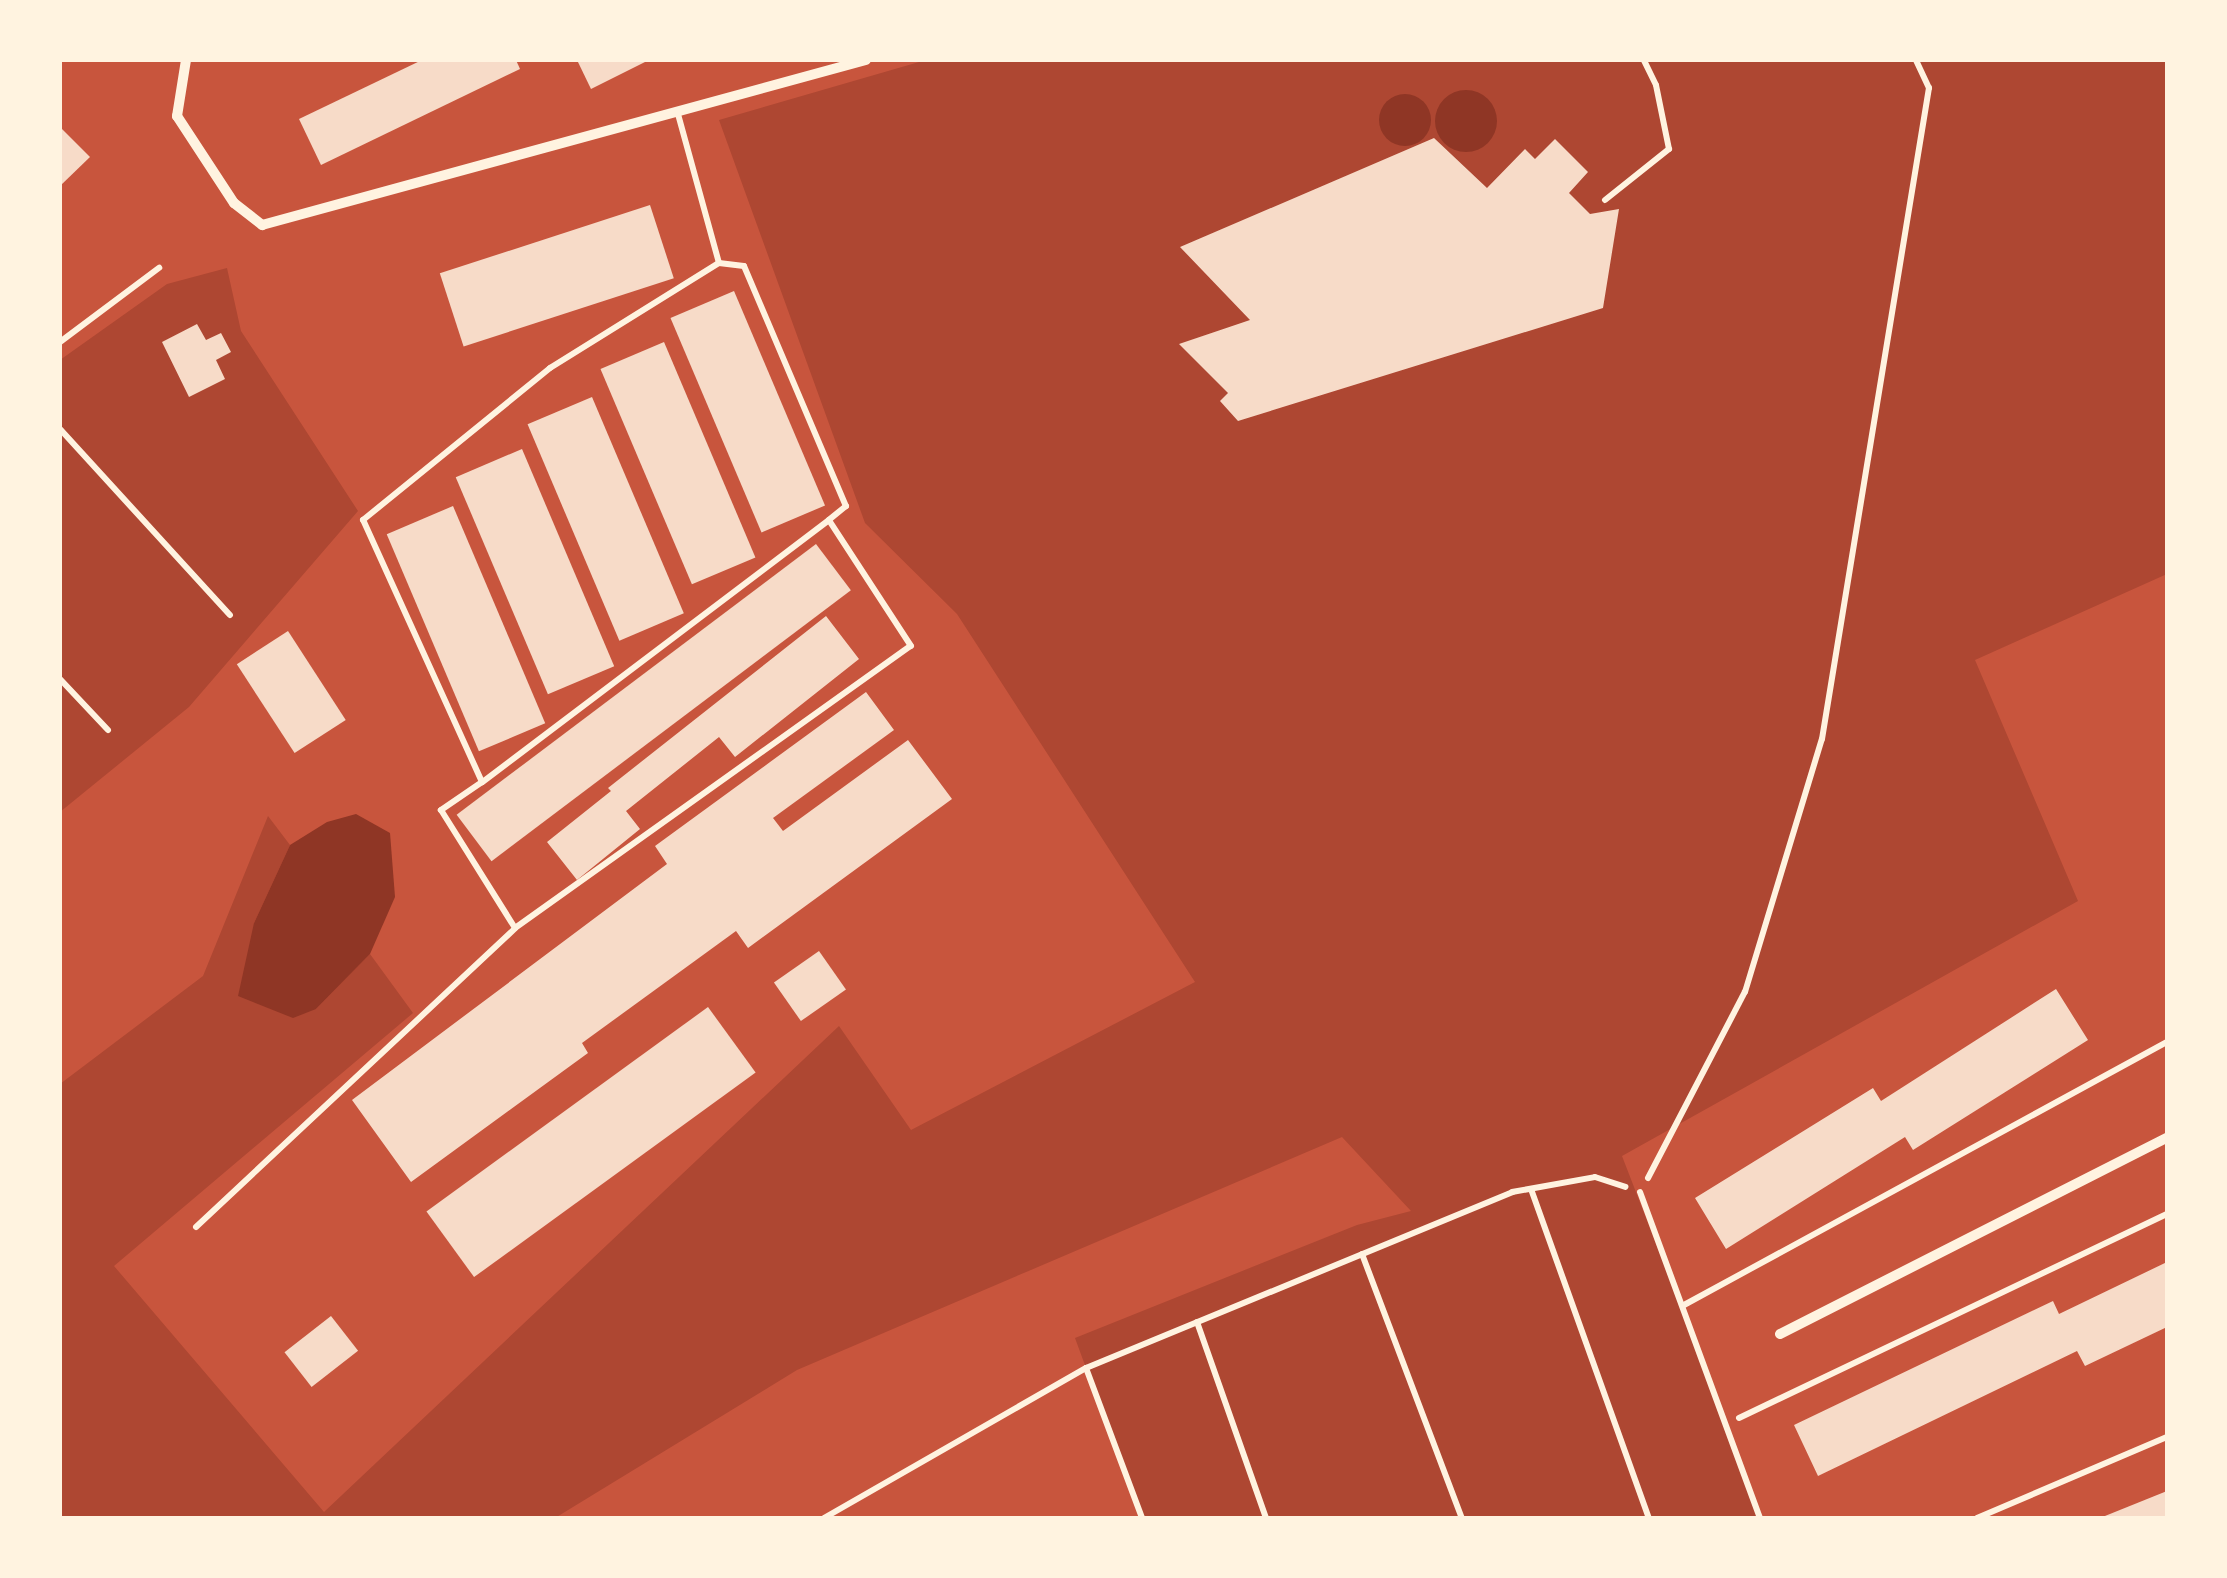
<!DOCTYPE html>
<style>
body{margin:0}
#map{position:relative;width:2227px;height:1578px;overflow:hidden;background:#c8553d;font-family:Barlow,sans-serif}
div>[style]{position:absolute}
.green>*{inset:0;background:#ae4732}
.water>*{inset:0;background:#8f3625}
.round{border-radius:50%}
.building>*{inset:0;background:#f7dbc8;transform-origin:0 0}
.path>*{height:6px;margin:-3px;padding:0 3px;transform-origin:3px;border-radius:3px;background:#fff3e0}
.service>*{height:6px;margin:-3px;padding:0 3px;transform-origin:3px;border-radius:3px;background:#fff3e0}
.minor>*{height:10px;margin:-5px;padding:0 5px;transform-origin:5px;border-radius:5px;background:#fff3e0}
span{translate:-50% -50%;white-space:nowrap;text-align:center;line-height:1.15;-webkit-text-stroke:8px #fff3e0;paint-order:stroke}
.frame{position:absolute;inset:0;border:62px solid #fff3e0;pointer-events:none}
</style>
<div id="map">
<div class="green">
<div style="clip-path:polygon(926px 60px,2167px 60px,2167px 574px,1975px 660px,2078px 901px,1622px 1156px,1762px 1518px,1141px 1518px,1075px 1338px,1357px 1225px,1411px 1211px,1342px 1137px,797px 1370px,555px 1518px,60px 1518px,60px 1084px,203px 976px,268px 816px,290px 845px,254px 923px,316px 1009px,370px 954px,413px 1013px,114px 1266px,324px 1512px,839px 1026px,911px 1130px,1195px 982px,957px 614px,865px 523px,719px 120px)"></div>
<div style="clip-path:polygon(227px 268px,241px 331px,358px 511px,189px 707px,60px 812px,60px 360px,167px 284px)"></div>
</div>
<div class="water">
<div class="round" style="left:1435px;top:90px;width:62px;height:62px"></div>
<div class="round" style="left:1379px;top:94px;width:52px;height:52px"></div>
<div style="clip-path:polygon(356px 814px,390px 833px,395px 897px,370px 954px,316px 1009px,293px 1018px,238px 996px,254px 923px,290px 845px,327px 822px)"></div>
</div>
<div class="building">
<div style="clip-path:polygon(422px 60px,516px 60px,520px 69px,321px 165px,299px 119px)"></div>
<div style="clip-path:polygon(577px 60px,649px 60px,591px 89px)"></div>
<div style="clip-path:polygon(60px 127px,90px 157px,60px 186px)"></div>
<div style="clip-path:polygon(1434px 138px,1487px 188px,1525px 149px,1535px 159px,1555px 139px,1588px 172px,1569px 193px,1590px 214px,1619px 209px,1603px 308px,1238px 421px,1220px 401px,1228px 393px,1179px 344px,1250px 320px,1180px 247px)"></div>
<div style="left:650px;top:205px;width:77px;height:221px;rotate:72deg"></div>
<div style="left:734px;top:291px;width:233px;height:69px;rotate:67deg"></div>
<div style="clip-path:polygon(197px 324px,206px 340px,221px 333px,231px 352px,216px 360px,225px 379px,189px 397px,162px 342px)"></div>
<div style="left:664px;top:342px;width:234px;height:69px;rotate:67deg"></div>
<div style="left:592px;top:397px;width:235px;height:70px;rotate:67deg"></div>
<div style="left:522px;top:449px;width:236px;height:72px;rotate:67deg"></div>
<div style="left:453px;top:506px;width:236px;height:72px;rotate:67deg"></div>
<div style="left:816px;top:544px;width:58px;height:450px;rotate:53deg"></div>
<div style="clip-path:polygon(826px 616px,859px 659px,735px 757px,719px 737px,626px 811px,640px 829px,577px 880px,547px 842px,611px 791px,608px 788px)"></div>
<div style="left:288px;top:631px;width:106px;height:61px;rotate:57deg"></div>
<div style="clip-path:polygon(866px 692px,894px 730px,773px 818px,783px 831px,908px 740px,952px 799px,748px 948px,736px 931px,582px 1043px,588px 1053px,411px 1182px,352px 1100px,667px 864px,655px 846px)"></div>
<div style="left:819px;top:951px;width:47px;height:55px;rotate:55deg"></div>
<div style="clip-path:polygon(2056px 989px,2088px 1040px,1913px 1150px,1905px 1137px,1726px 1249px,1695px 1198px,1873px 1088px,1881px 1101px)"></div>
<div style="left:708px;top:1007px;width:81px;height:348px;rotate:54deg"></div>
<div style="clip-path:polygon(2167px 1262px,2167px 1327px,2085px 1366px,2077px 1351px,1818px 1476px,1794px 1425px,2053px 1301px,2059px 1314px)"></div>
<div style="left:331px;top:1316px;width:44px;height:59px;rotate:52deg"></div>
<div style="clip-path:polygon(2167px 1491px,2167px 1518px,2100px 1518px)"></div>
</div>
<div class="path">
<div style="left:60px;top:342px;width:124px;rotate:-36.8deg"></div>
<div style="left:60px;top:429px;width:252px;rotate:47.6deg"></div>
<div style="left:60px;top:679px;width:70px;rotate:46.7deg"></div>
<div style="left:1648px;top:1178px;width:210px;rotate:-62.5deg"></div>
<div style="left:1745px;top:992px;width:264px;rotate:-73.1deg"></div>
<div style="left:1822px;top:739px;width:660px;rotate:-80.67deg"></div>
<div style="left:1929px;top:88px;width:31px;rotate:-115deg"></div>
<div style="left:1531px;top:1189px;width:350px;rotate:70.3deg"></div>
<div style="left:1362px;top:1254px;width:282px;rotate:69.3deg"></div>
<div style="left:1197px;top:1322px;width:208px;rotate:70.6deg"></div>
<div style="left:1086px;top:1368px;width:160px;rotate:69.5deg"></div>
<div style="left:1739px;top:1418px;width:474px;rotate:-25.5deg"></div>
<div style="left:824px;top:1518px;width:302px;rotate:-29.8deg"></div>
<div style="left:1086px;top:1368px;width:461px;rotate:-22.4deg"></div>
<div style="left:1512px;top:1192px;width:84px;rotate:-10.2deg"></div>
<div style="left:1595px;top:1177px;width:32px;rotate:18deg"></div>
</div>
<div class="service">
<div style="left:1605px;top:200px;width:82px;rotate:-38.6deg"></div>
<div style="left:1669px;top:149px;width:65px;rotate:-101.5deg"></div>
<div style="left:1656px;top:85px;width:28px;rotate:-116deg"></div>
<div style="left:719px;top:263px;width:25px;rotate:7deg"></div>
<div style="left:744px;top:266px;width:261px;rotate:67deg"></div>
<div style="left:846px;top:506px;width:22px;rotate:141deg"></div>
<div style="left:482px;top:782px;width:50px;rotate:145.7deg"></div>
<div style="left:441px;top:810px;width:139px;rotate:57.9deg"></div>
<div style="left:1640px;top:1192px;width:347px;rotate:69.8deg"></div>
<div style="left:196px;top:1227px;width:437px;rotate:-43.1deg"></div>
<div style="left:515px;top:928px;width:486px;rotate:-35.5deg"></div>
<div style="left:911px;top:646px;width:150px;rotate:-123.1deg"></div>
<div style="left:829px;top:520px;width:435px;rotate:142.9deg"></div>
<div style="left:482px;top:782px;width:288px;rotate:-114.4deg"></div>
<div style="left:363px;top:520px;width:241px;rotate:-39.1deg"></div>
<div style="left:550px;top:368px;width:199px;rotate:-31.9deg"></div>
<div style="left:719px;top:263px;width:155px;rotate:-105.4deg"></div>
<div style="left:1684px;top:1305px;width:550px;rotate:-28.57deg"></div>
<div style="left:1977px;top:1518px;width:207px;rotate:-23.1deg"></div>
</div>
<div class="minor">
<div style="left:186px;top:60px;width:57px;rotate:99.1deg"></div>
<div style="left:177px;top:116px;width:104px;rotate:56.8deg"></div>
<div style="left:234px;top:203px;width:36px;rotate:38deg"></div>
<div style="left:262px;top:225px;width:626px;rotate:-15.28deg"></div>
<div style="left:1780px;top:1334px;width:434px;rotate:-26.9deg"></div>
</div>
<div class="frame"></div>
</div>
